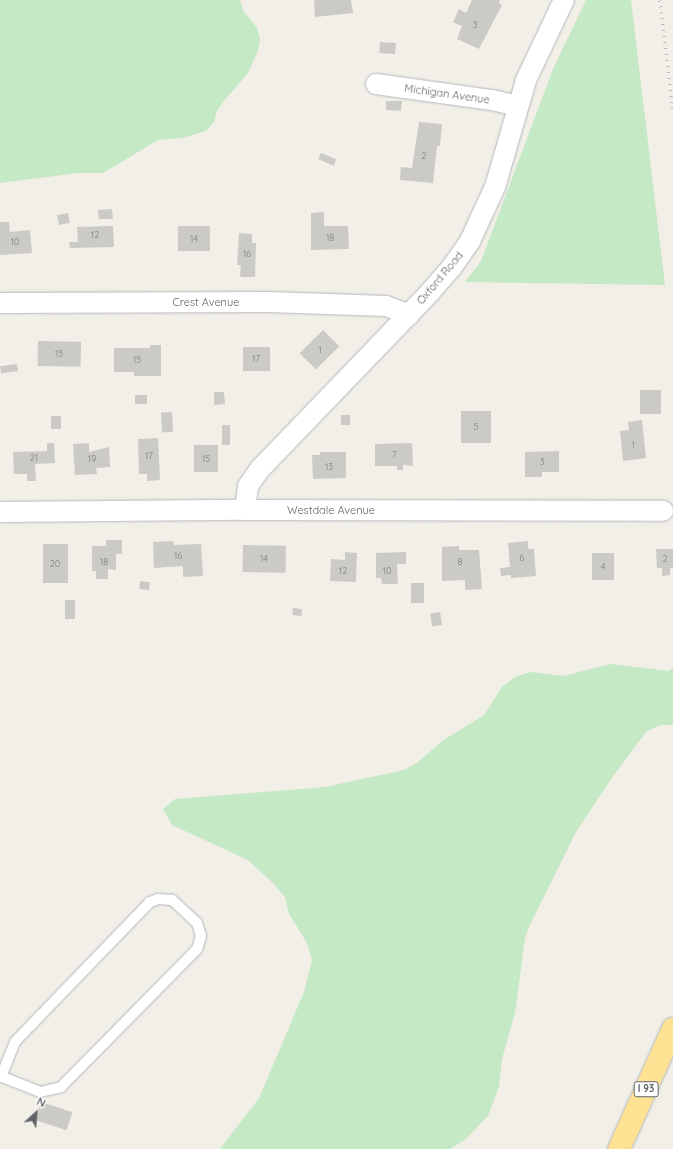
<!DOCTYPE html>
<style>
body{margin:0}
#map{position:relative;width:673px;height:1149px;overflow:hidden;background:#f1efe8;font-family:Quicksand,sans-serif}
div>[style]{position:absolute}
.green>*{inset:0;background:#c5e8c5}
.building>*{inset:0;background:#cccac5;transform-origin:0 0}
.roads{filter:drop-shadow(0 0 1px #b5b8bc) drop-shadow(0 0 1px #b5b8bc)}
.lane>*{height:10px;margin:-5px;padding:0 5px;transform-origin:5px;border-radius:5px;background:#fff}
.street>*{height:20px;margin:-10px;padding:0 10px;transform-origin:10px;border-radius:10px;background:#fff}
.highway>*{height:22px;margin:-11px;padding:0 11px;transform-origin:11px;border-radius:11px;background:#fde293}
.rail>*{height:3px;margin-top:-1.5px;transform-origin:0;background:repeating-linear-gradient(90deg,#b6b7b8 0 1px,transparent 0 6px)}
span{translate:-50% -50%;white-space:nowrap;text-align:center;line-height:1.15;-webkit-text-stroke:3px #fff;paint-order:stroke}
.number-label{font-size:9px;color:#7a7d7f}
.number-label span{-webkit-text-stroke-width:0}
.shield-label span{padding:1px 3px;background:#fff;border:1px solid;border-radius:3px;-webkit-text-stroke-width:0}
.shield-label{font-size:10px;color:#5f6368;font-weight:700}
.street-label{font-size:11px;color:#5f6368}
.north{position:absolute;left:16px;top:1093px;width:40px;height:40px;-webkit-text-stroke:3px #fff;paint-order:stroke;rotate:26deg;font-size:11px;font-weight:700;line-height:16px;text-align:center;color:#5f6368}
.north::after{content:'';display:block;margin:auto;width:14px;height:18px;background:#5f6368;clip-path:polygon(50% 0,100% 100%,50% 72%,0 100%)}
</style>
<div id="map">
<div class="green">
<div style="clip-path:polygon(0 0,240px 0,243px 10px,257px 28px,260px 39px,258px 51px,248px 73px,223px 102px,217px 111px,214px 122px,206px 131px,182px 138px,158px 140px,103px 173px,78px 173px,0 183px)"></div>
<div style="clip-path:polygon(586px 0,631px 0,665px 285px,465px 282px,481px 261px,553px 69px)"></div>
<div style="clip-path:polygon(610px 664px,669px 671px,673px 668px,673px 725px,660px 725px,646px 732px,611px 779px,576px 832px,530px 925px,525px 938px,515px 1013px,502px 1059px,499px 1087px,488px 1116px,466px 1139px,450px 1149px,220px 1149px,259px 1098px,304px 992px,312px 960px,307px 943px,289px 914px,285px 897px,274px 884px,248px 860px,172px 825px,163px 809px,175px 799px,325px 787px,404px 770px,418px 762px,442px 741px,484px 715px,502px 687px,515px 677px,530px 672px,564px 676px)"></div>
</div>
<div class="building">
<div style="clip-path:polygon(314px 0,351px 0,353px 13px,315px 17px)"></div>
<div style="clip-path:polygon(472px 0,500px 0,499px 3px,502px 5px,479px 49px,457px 39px,462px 26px,453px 22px,459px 9px,466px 13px)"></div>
<div style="left:380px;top:42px;width:16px;height:11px;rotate:4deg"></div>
<div style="clip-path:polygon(386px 101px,402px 101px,401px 111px,386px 110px)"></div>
<div style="clip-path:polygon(419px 122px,442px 124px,440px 146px,437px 146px,433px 183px,400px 180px,401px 167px,412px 168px)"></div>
<div style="clip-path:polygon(321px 153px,336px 159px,334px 166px,318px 159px)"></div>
<div style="clip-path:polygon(112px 209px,113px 219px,99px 219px,98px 210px)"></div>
<div style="clip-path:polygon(324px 212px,324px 226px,348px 226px,349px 249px,311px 250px,311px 213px)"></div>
<div style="left:68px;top:213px;width:10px;height:11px;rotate:79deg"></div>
<div style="clip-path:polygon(0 222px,9px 222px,10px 232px,30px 230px,32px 253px,0 255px)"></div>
<div style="clip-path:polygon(113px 226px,114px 247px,70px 248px,69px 242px,78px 242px,77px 227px)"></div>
<div style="left:178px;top:226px;width:32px;height:25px"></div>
<div style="clip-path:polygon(239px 233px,252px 234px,252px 243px,256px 243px,255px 277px,240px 277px,241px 265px,237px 265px)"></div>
<div style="left:323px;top:330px;width:23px;height:33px;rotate:45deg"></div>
<div style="left:38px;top:341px;width:43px;height:25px;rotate:1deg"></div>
<div style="clip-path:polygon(150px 345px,161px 345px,161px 376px,134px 376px,134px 372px,114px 372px,114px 348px,150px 348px)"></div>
<div style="left:243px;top:347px;width:27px;height:24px"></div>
<div style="left:17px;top:364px;width:7px;height:17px;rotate:82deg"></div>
<div style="left:640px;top:390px;width:21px;height:24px"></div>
<div style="clip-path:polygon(214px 392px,224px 392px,225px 404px,214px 405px)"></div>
<div style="left:135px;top:395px;width:12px;height:9px"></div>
<div style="left:461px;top:411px;width:30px;height:32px"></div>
<div style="left:172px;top:412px;width:20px;height:11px;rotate:87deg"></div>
<div style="left:341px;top:415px;width:9px;height:10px"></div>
<div style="left:51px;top:416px;width:10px;height:13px"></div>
<div style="clip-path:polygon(642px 420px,646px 458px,623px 461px,620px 431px,629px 430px,628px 422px)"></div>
<div style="left:222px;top:425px;width:8px;height:20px"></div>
<div style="clip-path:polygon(158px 438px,160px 480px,147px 481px,147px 474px,139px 474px,138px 439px)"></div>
<div style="clip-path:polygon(47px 443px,54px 443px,55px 463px,35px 464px,36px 481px,27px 481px,27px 474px,14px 474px,13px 452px,47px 451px)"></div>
<div style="clip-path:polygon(89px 443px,89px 452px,109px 447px,110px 467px,96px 468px,97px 474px,75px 475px,73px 444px)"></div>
<div style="clip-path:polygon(412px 443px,413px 466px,403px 465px,403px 470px,397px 470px,397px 466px,375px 466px,375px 444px)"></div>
<div style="left:194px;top:445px;width:24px;height:27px"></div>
<div style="clip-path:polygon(559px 451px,559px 472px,542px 472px,542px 477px,525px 477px,525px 452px)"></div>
<div style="clip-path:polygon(320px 452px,346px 452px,346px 478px,313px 479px,312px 455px,320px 455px)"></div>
<div style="clip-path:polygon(106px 540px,122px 540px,122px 554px,116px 554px,116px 570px,108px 569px,108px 579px,96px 579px,96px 571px,92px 571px,92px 546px,106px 546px)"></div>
<div style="clip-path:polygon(173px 541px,174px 545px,201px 544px,203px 576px,183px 577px,183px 566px,154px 568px,153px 542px)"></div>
<div style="clip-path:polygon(528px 541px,528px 549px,534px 549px,536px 576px,511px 578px,511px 575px,501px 576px,500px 568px,510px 567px,508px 543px)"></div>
<div style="left:43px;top:544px;width:25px;height:39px"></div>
<div style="left:243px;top:545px;width:43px;height:27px;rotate:1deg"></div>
<div style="clip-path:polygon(459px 546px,459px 550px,479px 550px,482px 589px,465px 590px,465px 580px,442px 581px,442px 547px)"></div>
<div style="clip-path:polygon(656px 549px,673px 549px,673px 568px,670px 568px,670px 575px,662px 576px,662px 568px,657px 568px)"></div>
<div style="clip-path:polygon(345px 552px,357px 553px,356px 582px,330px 581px,331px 559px,345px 560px)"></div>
<div style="clip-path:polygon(406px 552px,406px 564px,397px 564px,398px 584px,382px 584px,381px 578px,376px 578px,376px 553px)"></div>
<div style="left:592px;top:553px;width:22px;height:27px"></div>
<div style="left:140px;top:581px;width:10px;height:8px;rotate:6deg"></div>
<div style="left:411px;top:583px;width:13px;height:20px"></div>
<div style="left:65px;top:600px;width:10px;height:19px"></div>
<div style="left:293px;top:608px;width:9px;height:7px;rotate:6deg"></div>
<div style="left:440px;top:612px;width:13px;height:10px;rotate:81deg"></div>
<div style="left:41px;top:1102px;width:33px;height:19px;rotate:18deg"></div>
</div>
<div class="roads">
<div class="lane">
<div style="left:0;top:1076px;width:43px;rotate:21.8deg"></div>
<div style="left:40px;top:1092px;width:22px;rotate:-13deg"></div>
<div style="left:61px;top:1087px;width:194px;rotate:-45.4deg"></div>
<div style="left:197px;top:949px;width:14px;rotate:-73deg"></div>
<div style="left:201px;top:936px;width:14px;rotate:-107deg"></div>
<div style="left:197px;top:923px;width:34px;rotate:-137deg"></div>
<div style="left:172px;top:900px;width:14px;rotate:-176deg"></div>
<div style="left:158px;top:899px;width:9px;rotate:159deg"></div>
<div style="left:150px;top:902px;width:194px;rotate:134deg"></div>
<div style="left:15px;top:1042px;width:37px;rotate:112deg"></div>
</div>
<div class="street">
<div style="left:376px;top:84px;width:117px;rotate:7.9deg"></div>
<div style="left:492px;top:100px;width:26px;rotate:13deg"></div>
<div style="left:0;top:303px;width:268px;rotate:-0.2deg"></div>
<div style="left:268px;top:302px;width:118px;rotate:1.9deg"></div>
<div style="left:386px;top:306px;width:25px;rotate:21deg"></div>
<div style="left:245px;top:510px;width:24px;rotate:-83deg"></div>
<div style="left:248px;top:486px;width:21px;rotate:-55deg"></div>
<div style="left:260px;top:469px;width:247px;rotate:-46.1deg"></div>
<div style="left:431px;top:291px;width:32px;rotate:-49deg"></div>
<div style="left:452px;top:267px;width:32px;rotate:-55deg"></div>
<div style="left:470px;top:241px;width:60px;rotate:-65.2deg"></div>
<div style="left:495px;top:187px;width:111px;rotate:-73.8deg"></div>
<div style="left:526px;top:80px;width:89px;rotate:-64.6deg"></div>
<div style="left:0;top:512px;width:245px;rotate:-0.5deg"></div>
<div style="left:245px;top:510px;width:418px;rotate:0.1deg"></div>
</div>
<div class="highway">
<div style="left:619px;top:1149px;width:132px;rotate:-65.8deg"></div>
</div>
</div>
<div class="rail">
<div style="left:660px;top:0;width:113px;rotate:83.4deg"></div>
</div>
<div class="number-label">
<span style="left:475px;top:25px">3</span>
<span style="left:424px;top:156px">2</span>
<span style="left:95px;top:235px">12</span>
<span style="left:330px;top:238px">18</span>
<span style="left:194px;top:239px">14</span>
<span style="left:15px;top:242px">10</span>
<span style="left:247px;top:254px">16</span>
<span style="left:320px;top:350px">1</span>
<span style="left:59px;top:354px">13</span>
<span style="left:256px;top:359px">17</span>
<span style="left:137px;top:360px">15</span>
<span style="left:476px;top:427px">5</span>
<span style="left:633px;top:445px">1</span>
<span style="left:394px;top:455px">7</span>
<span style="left:149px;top:456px">17</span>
<span style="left:34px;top:458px">21</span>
<span style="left:92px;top:459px">19</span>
<span style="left:206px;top:459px">15</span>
<span style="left:542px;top:462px">3</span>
<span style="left:329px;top:467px">13</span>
<span style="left:178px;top:556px">16</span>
<span style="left:522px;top:558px">6</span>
<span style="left:264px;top:559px">14</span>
<span style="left:665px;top:559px">2</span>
<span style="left:104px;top:562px">18</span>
<span style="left:460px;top:562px">8</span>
<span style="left:55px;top:564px">20</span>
<span style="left:603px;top:567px">4</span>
<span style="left:343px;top:571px">12</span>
<span style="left:387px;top:571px">10</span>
</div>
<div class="shield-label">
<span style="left:646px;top:1089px">I 93</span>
</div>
<div class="street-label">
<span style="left:447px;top:94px;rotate:8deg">Michigan Avenue</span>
<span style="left:440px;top:278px;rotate:-50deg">Oxford Road</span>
<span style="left:206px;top:302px">Crest Avenue</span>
<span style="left:331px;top:510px">Westdale Avenue</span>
</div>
<div class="north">N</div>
</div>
